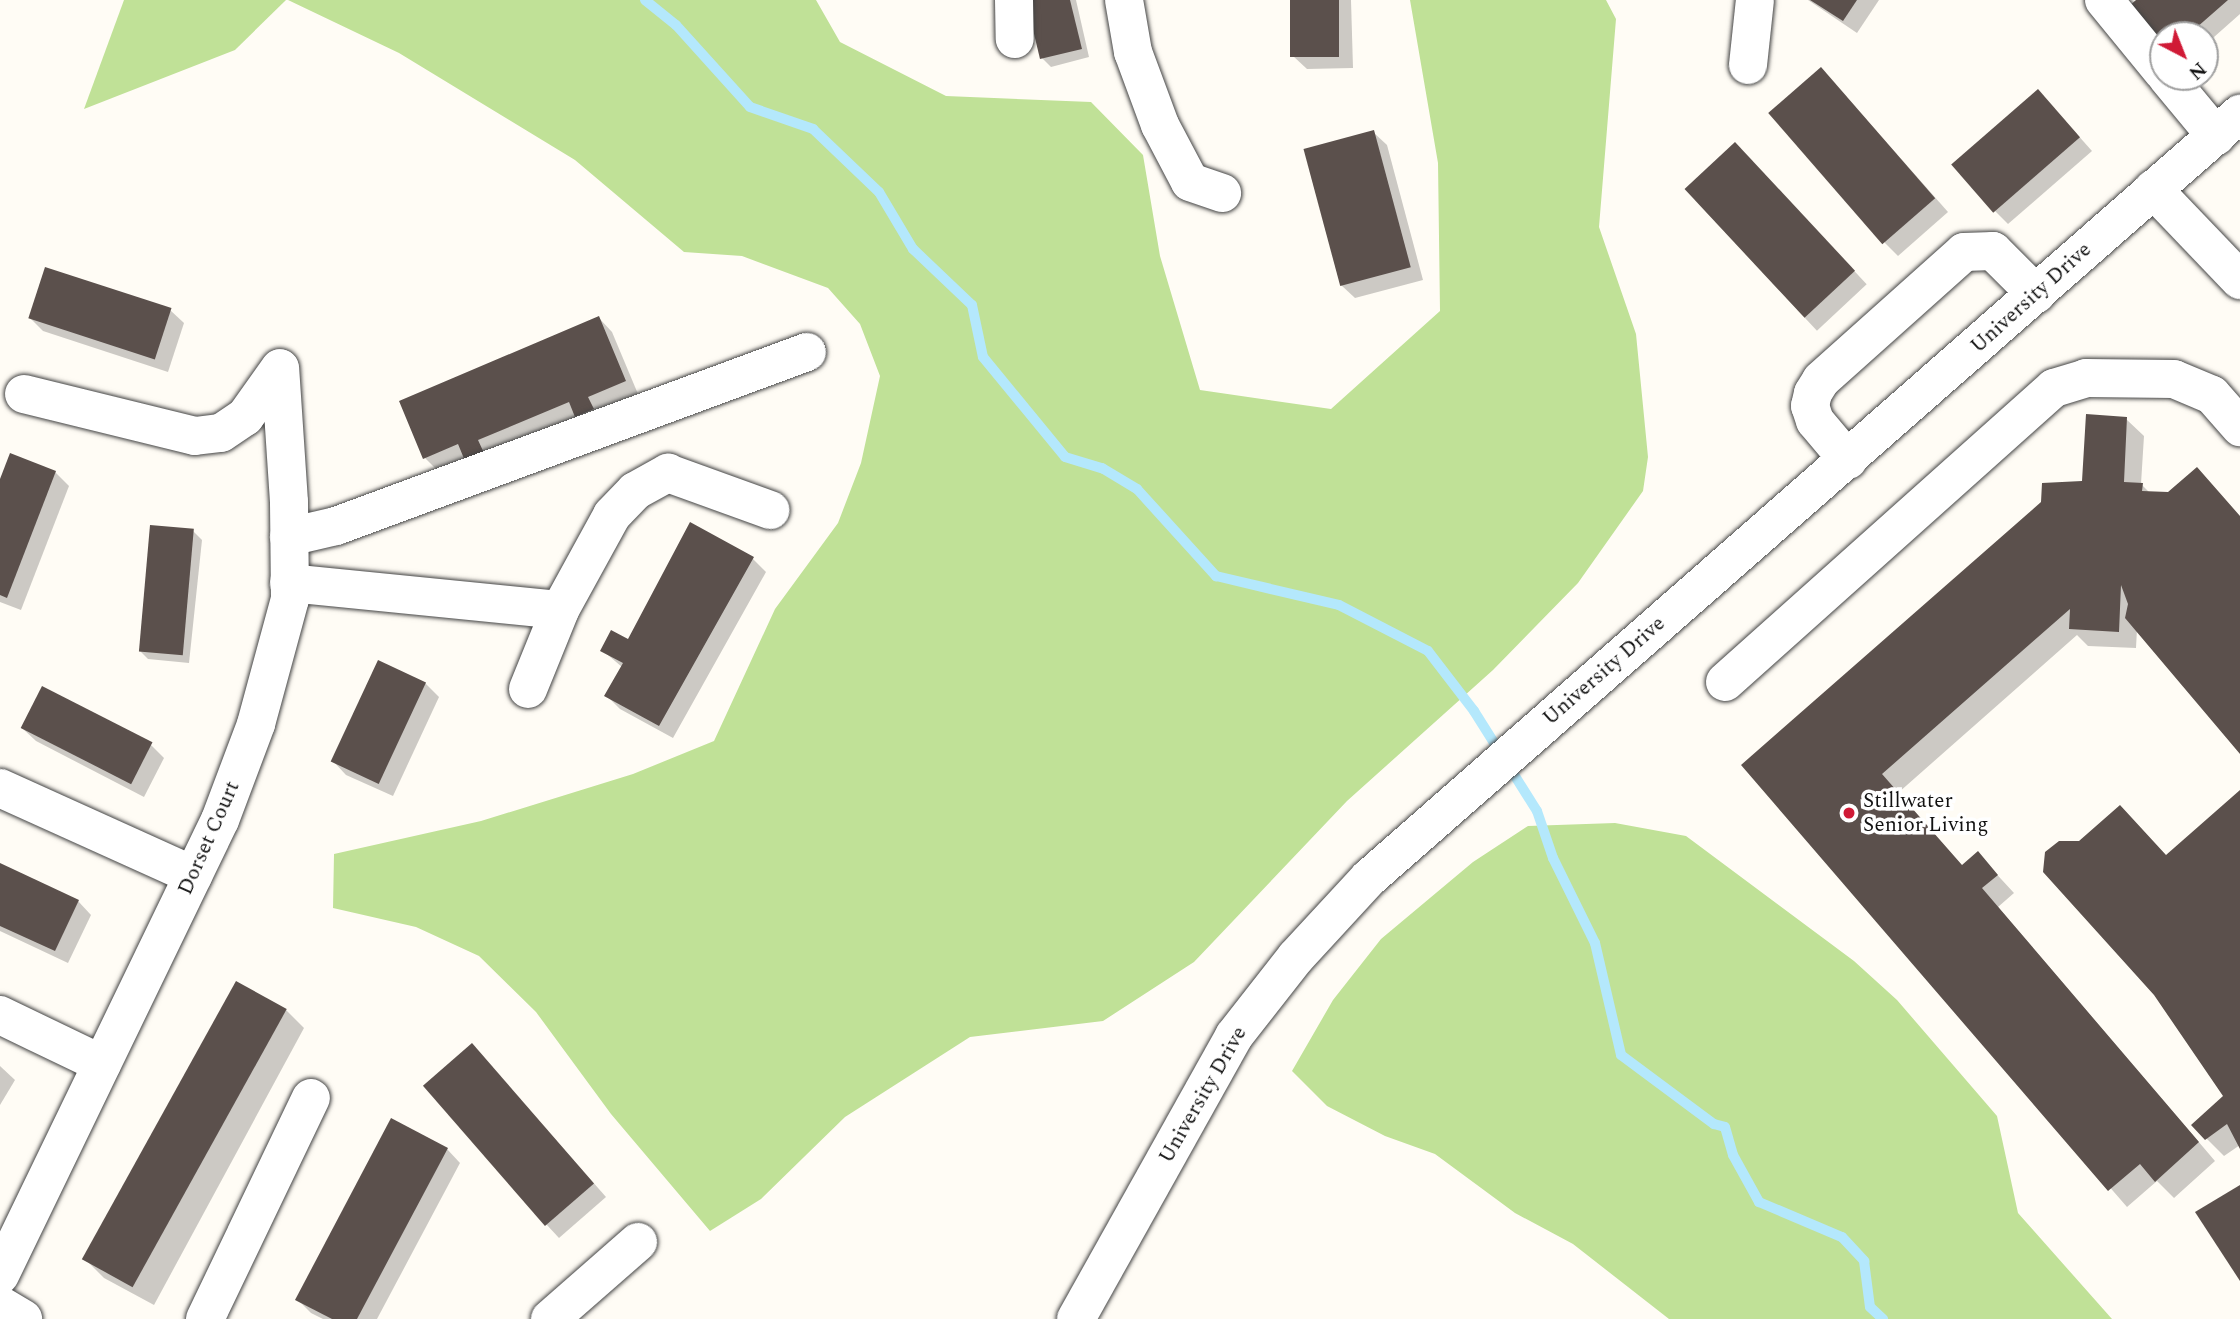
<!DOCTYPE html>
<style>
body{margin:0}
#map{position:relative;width:2240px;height:1319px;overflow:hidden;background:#fffcf5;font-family:Spectral,serif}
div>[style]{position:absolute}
.forest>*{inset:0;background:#c0e197}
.shadow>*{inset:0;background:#0003;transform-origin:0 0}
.stream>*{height:10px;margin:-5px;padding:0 5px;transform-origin:5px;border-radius:5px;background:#b4e8fc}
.building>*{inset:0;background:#5b504c;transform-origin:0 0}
.roads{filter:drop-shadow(0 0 2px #444) drop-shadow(0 0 2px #444)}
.minor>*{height:38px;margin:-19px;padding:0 19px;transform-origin:19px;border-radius:19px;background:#fff}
.dots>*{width:19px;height:19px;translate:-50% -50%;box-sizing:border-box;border:4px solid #fff;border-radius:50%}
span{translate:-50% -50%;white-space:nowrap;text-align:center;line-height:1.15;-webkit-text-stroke:7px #fff;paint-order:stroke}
.street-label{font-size:21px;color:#111}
.poi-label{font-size:21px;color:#111}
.left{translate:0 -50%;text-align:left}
.north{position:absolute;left:2149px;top:21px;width:70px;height:70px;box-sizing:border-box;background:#fff;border:2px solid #a0a0a0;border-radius:50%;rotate:138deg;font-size:19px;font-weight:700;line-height:28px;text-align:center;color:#111}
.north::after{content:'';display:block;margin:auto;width:24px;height:32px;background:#d01a36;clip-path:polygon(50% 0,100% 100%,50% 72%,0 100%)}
</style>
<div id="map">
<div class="forest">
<div style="clip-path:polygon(124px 0,286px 0,235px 50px,84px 109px)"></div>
<div style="clip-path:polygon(288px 0,816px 0,840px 42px,946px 96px,1091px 102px,1143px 155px,1160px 256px,1200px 390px,1331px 409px,1440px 311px,1438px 163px,1410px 0,1606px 0,1616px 19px,1599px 227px,1636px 334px,1648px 457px,1643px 491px,1578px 583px,1493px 670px,1347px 801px,1194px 962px,1103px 1021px,970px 1037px,845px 1117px,761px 1199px,710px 1231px,611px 1114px,536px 1012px,479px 956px,416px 927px,333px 908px,334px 854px,481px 821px,633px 774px,714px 741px,775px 609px,838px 523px,861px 463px,880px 376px,860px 324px,828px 288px,742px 256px,684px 252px,575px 160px,399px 53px)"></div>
<div style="clip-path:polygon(1615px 823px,1686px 836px,1854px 961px,1897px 1000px,1997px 1116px,2018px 1213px,2112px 1319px,1669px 1319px,1573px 1244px,1515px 1213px,1435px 1154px,1385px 1136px,1327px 1106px,1292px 1071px,1333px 1000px,1381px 939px,1473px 862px,1528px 826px)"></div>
</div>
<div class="shadow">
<div style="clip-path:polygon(1028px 0,1076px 0,1089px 57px,1051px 67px,1042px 58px)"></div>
<div style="clip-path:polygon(1292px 0,1351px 0,1353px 68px,1307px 69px,1293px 56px)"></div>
<div style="clip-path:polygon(1808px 0,1879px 0,1857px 33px)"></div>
<div style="clip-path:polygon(2138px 0,2240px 0,2240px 14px,2205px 45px,2205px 35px,2163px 35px)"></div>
<div style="clip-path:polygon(1834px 83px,1948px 212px,1898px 256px,1885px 243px)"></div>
<div style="clip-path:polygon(2051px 105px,2092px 151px,2008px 224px,1995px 211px)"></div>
<div style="clip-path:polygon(1373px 132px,1387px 145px,1423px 280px,1355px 298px,1341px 285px)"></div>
<div style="left:1748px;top:157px;width:174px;height:68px;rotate:47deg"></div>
<div style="clip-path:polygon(170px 310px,184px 323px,168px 372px,43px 331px,30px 318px)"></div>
<div style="clip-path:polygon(599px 318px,612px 332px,638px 394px,438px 471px,425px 458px)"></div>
<div style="clip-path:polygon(2126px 419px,2144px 436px,2141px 484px,2150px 493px,2240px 516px,2240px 751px,2137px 629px,2136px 648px,2088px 646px,2077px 635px,1898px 793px,1963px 867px,1978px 854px,2014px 893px,1998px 907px,2215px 1161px,2174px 1198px,2157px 1181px,2127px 1207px,1743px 765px,2083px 482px)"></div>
<div style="clip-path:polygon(55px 472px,69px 486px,21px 610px,0 602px,0 484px)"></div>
<div style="clip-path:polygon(193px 531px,202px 540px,189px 663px,148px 659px,139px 650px)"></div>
<div style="clip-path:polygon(752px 558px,766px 572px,673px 738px,620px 709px,607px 696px,622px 667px,602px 650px,629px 642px)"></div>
<div style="clip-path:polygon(425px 683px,439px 697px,393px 796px,346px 775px,333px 761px)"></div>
<div style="clip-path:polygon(22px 728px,151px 745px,164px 758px,144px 797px,36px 741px)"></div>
<div style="clip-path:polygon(2240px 793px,2240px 1145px,2224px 1156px,2193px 1125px,2225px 1096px,2166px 857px)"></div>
<div style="clip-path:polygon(0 865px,78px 901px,91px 915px,68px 963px,0 931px)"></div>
<div style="clip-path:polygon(286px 1010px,304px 1028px,154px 1305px,104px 1278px,87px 1261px)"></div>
<div style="clip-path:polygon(472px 1045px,606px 1197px,559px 1238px,546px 1224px)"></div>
<div style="clip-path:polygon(0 1066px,15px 1080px,0 1105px)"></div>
<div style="clip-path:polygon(447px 1149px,460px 1163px,377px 1319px,323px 1319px,311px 1313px,297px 1299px)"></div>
</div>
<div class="stream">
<div style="left:645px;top:0;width:40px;rotate:39deg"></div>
<div style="left:676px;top:25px;width:110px;rotate:47.9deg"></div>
<div style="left:750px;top:107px;width:67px;rotate:19.2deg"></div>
<div style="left:813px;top:129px;width:91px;rotate:43.7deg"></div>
<div style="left:879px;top:192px;width:66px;rotate:59.2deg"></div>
<div style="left:913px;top:249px;width:81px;rotate:43.5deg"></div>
<div style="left:972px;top:305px;width:53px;rotate:78.1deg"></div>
<div style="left:983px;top:357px;width:129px;rotate:50.6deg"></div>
<div style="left:1065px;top:457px;width:39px;rotate:17deg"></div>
<div style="left:1102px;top:468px;width:41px;rotate:31deg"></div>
<div style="left:1137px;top:489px;width:118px;rotate:47.8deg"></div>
<div style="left:1216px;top:576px;width:126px;rotate:13.3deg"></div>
<div style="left:1339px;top:605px;width:100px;rotate:27.3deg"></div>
<div style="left:1428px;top:651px;width:76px;rotate:52.5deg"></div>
<div style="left:1474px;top:711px;width:118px;rotate:57.8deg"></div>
<div style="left:1537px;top:811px;width:50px;rotate:71.2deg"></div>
<div style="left:1553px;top:858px;width:95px;rotate:63.7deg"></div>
<div style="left:1595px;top:943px;width:115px;rotate:76.9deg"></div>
<div style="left:1621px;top:1055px;width:116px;rotate:36.6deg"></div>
<div style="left:1714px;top:1124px;width:11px;rotate:15deg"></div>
<div style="left:1725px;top:1127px;width:29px;rotate:74deg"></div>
<div style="left:1733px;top:1155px;width:54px;rotate:61deg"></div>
<div style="left:1759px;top:1202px;width:90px;rotate:22.9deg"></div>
<div style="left:1842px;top:1237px;width:33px;rotate:47deg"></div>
<div style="left:1864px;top:1261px;width:46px;rotate:82.6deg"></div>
<div style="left:1870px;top:1307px;width:18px;rotate:43deg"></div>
</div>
<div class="building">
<div style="clip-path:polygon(1026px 0,1070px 0,1082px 49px,1040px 59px)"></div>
<div style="left:1290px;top:0;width:49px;height:57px"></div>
<div style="clip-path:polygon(1810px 0,1857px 0,1843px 21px)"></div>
<div style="clip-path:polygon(2136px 0,2228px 0,2188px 35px,2163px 35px,2163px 56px,2122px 12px)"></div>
<div style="left:1821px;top:67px;width:174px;height:70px;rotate:49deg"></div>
<div style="left:2038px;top:89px;width:64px;height:115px;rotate:49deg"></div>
<div style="left:1374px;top:130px;width:142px;height:73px;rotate:75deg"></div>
<div style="left:1735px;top:142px;width:176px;height:69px;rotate:47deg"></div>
<div style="left:45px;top:267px;width:133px;height:54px;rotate:18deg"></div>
<div style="clip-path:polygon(599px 316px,626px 381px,588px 397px,594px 409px,575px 417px,569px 402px,478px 440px,484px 453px,465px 461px,458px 444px,423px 459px,399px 401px)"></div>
<div style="clip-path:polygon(2086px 414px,2127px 417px,2124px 482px,2143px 483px,2142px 491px,2168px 492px,2197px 467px,2240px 516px,2240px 754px,2125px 618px,2128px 604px,2121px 585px,2119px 632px,2069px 629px,2070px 609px,1882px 774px,1962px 865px,1978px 851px,1998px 875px,1982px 888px,2199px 1142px,2155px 1182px,2140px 1164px,2108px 1191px,1741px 765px,2041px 502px,2042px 483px,2082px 481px)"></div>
<div style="clip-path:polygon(10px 453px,56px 471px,7px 598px,0 595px,0 479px)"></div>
<div style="clip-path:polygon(690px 522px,754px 557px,659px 726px,604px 696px,623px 663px,600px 651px,611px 630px,628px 639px)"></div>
<div style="left:150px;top:525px;width:44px;height:127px;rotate:5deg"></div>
<div style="left:378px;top:660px;width:53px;height:112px;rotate:25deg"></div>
<div style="left:42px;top:686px;width:124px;height:47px;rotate:27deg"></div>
<div style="clip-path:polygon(2240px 790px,2240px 1149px,2227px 1124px,2205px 1140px,2191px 1125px,2223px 1096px,2154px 995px,2043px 872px,2045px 852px,2059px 841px,2079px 841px,2120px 805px,2166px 855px)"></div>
<div style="clip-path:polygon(0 863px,79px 900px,55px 951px,0 926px)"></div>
<div style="left:236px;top:981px;width:58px;height:318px;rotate:29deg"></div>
<div style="left:472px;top:1043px;width:186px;height:65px;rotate:49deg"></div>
<div style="clip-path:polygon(391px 1118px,448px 1148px,357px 1319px,332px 1319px,295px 1300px)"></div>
<div style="clip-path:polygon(2240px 1185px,2240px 1281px,2195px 1212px)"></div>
</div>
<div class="roads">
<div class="minor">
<div style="left:1014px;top:0;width:39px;rotate:89deg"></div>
<div style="left:1124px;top:0;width:53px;rotate:80.2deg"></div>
<div style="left:1133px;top:52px;width:78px;rotate:69.7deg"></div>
<div style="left:1160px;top:125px;width:64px;rotate:62.2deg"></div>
<div style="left:1190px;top:182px;width:34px;rotate:19deg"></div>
<div style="left:2104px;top:0;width:93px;rotate:50.7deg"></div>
<div style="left:1748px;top:65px;width:65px;rotate:-83.9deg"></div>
<div style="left:2167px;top:77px;width:77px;rotate:50.3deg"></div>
<div style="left:2153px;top:189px;width:126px;rotate:46.3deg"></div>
<div style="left:24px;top:394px;width:176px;rotate:13.8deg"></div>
<div style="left:195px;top:436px;width:26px;rotate:-7deg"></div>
<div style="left:221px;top:433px;width:29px;rotate:-34deg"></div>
<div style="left:245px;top:417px;width:60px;rotate:-54.5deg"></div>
<div style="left:1848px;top:460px;width:51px;rotate:-130.2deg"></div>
<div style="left:1815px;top:421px;width:16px;rotate:-108deg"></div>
<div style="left:1810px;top:406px;width:13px;rotate:-77deg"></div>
<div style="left:1813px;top:393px;width:15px;rotate:-58deg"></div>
<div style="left:1821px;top:380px;width:192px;rotate:-41.8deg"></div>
<div style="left:1964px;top:252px;width:29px;rotate:-2deg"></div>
<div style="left:1993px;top:251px;width:61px;rotate:45deg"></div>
<div style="left:289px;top:537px;width:48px;rotate:-13.2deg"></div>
<div style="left:336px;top:526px;width:502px;rotate:-20.28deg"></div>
<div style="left:289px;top:583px;width:272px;rotate:5.7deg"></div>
<div style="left:1725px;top:682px;width:441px;rotate:-41.8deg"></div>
<div style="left:2054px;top:388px;width:34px;rotate:-17deg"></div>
<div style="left:2086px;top:378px;width:88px;rotate:0.7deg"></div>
<div style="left:2174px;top:379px;width:41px;rotate:22.8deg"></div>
<div style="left:2212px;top:395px;width:43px;rotate:48.8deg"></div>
<div style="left:528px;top:689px;width:85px;rotate:-67.9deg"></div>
<div style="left:560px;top:610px;width:108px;rotate:-61.3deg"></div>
<div style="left:612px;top:515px;width:33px;rotate:-46deg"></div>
<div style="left:635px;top:491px;width:38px;rotate:-29deg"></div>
<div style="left:668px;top:473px;width:109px;rotate:19.9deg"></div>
<div style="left:0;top:788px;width:212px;rotate:24.3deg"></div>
<div style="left:0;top:1015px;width:113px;rotate:25.7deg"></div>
<div style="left:0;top:1275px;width:505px;rotate:-64.2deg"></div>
<div style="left:220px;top:820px;width:103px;rotate:-69.4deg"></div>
<div style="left:256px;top:724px;width:130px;rotate:-74.8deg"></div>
<div style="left:290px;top:599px;width:97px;rotate:-90.6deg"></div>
<div style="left:289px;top:502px;width:134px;rotate:-93.8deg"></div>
<div style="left:0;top:1305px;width:27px;rotate:31deg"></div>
<div style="left:205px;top:1319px;width:245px;rotate:-64.4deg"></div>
<div style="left:550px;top:1319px;width:117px;rotate:-41.2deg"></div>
<div style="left:1076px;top:1319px;width:324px;rotate:-60.8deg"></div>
<div style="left:1234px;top:1036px;width:100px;rotate:-51.9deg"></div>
<div style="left:1296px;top:957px;width:108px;rotate:-47.3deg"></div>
<div style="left:1369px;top:878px;width:1159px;rotate:-41.26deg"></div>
</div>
</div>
<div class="dots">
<div style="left:1849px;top:813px;background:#d01a36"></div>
</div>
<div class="street-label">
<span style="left:2031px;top:298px;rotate:-42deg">University Drive</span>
<span style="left:1604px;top:671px;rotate:-41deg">University Drive</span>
<span style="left:209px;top:838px;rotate:-66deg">Dorset Court</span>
<span style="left:1203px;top:1095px;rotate:-60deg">University Drive</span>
</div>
<div class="poi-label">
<span class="left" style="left:1863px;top:813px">Stillwater<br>Senior Living</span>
</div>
<div class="north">N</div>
</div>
